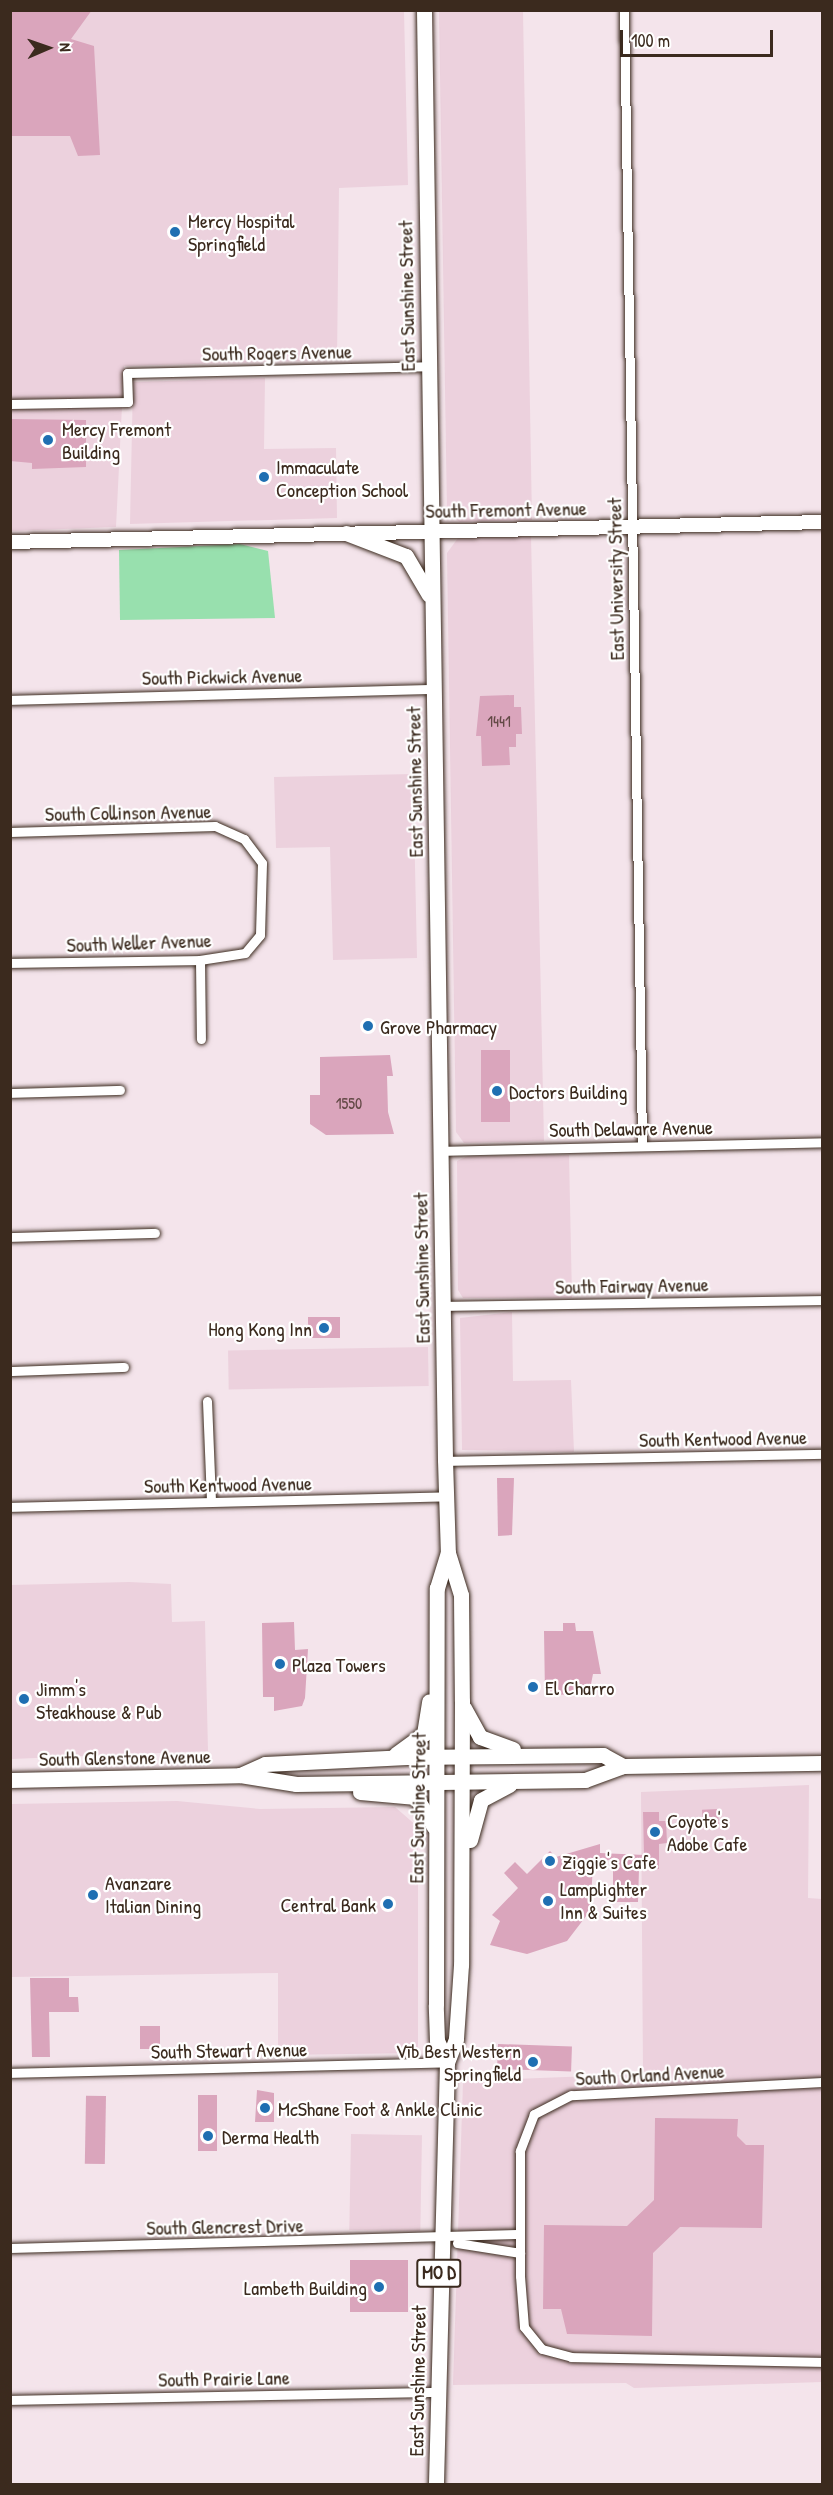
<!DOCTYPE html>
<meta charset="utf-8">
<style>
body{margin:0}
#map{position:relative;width:833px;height:2495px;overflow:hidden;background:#f4e4eb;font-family:"Patrick Hand",sans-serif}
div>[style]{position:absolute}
.built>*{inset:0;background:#ecd1dd;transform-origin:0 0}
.green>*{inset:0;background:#98e0ae}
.building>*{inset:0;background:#daa5bc;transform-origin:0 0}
.roads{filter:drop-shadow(0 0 2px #3b2a1e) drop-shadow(0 0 2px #3b2a1e)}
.street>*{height:9px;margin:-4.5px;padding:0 4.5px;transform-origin:4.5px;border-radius:4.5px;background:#fff}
.secondary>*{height:14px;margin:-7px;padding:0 7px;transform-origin:7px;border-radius:7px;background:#fff}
.primary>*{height:15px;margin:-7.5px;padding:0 7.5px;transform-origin:7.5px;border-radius:7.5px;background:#fff}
.dots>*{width:16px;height:16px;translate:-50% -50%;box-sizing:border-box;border:3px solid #fff;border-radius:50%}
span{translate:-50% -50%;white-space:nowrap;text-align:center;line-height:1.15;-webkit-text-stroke:4.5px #fff;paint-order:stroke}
.number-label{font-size:16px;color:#634946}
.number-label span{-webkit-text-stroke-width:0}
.shield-label span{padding:2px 4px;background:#fff;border:2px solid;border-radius:4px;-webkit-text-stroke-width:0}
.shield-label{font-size:18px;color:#3b2a1e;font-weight:700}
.poi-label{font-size:20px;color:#3b2a1e}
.left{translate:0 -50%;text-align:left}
.right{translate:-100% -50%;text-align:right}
.street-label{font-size:20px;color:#3b2a1e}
.frame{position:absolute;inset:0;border:12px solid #3b2a1e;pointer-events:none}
.north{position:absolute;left:18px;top:18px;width:60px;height:60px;-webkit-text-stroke:4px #fff;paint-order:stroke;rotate:88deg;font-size:16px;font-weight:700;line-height:24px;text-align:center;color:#3b2a1e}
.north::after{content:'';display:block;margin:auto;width:21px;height:27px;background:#3b2a1e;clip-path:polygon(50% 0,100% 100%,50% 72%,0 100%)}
.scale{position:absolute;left:620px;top:30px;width:153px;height:27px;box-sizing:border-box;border:3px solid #3b2a1e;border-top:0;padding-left:8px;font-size:18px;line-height:21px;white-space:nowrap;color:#3b2a1e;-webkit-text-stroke:4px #fff;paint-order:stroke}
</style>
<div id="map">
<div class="built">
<div style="clip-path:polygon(10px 11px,404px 11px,408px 185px,339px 188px,337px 360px,124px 366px,116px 527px,11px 531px)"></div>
<div style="clip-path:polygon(439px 11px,523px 11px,532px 520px,460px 522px,447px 513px)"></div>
<div style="clip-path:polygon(265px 378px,264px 449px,336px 448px,337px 518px,130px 524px,133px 382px)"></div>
<div style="clip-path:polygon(531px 535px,544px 1141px,464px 1143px,456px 1132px,447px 553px,458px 538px)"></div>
<div style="clip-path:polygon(413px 774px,417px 958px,333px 960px,330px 847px,276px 848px,274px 777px)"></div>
<div style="clip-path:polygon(569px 1155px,572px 1298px,463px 1298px,458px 1290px,457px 1161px,468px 1156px)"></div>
<div style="clip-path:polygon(512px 1312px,513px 1381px,571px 1380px,574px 1452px,462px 1450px,460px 1318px)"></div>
<div style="left:428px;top:1347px;width:39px;height:200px;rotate:89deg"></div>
<div style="clip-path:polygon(129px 1582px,171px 1584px,172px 1622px,205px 1621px,208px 1751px,11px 1759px,11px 1585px)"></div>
<div style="clip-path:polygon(809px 1785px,808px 1898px,822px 1899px,822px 2382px,634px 2388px,626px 2383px,453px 2385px,463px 2081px,643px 2074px,641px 1792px)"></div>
<div style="clip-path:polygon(177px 1801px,260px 1809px,395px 1807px,418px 1827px,418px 2053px,278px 2055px,278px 1973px,11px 1977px,11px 1804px)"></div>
<div style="left:351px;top:2134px;width:71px;height:96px;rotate:1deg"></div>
</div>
<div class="green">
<div style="clip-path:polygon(240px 544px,268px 551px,275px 618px,120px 620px,119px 550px)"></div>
</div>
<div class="building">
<div style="clip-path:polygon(10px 10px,92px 10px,71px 39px,94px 46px,100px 155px,78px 156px,70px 136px,10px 136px)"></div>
<div style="clip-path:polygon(10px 419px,86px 420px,86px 467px,32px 469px,32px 463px,10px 461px)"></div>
<div style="clip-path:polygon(514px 695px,514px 707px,521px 707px,522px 734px,516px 734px,516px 747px,509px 747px,510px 765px,482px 766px,481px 736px,476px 736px,480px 696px)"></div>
<div style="left:481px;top:1050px;width:29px;height:72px"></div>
<div style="clip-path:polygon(390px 1055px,393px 1076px,387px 1076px,388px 1112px,394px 1134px,326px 1135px,310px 1124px,310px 1095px,320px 1095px,320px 1057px)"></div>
<div style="left:340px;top:1317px;width:21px;height:32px;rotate:90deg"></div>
<div style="clip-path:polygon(497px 1478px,514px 1478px,512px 1535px,498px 1536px)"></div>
<div style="clip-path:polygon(294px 1622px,295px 1650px,308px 1649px,305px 1698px,302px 1706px,274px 1711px,274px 1697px,263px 1697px,262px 1623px)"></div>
<div style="clip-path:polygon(563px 1623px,575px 1623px,576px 1631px,593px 1631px,601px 1674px,593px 1674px,589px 1694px,545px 1695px,544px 1631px,563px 1631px)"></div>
<div style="left:718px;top:1809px;width:18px;height:16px;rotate:87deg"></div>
<div style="clip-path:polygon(643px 1812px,659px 1812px,659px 1821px,666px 1821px,667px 1843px,659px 1844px,659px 1869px,639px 1869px,638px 1902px,613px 1902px,613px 1858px,593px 1867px,590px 1911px,567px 1941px,527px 1954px,490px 1945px,500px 1921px,492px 1915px,518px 1888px,504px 1873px,515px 1862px,527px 1874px,550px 1851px,556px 1857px,600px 1844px,600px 1853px,644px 1855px)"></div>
<div style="clip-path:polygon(30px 1978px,69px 1978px,69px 1997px,78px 1997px,79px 2012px,49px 2012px,50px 2057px,32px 2057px)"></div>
<div style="left:140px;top:2026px;width:20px;height:23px"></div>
<div style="left:498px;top:2044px;width:74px;height:25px;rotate:2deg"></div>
<div style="clip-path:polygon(257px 2090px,274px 2093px,274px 2122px,255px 2122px)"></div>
<div style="left:198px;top:2095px;width:19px;height:56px"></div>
<div style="left:106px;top:2096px;width:68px;height:20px;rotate:91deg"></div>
<div style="clip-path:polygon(655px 2118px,738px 2119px,737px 2136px,746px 2145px,764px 2145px,762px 2228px,680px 2227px,653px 2253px,652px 2336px,567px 2334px,561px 2309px,543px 2309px,544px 2225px,627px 2226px,654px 2200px)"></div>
<div style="left:408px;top:2260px;width:52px;height:58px;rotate:90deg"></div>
</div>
<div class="roads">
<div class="street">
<div style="left:624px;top:10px;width:1136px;rotate:89.09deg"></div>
<div style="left:10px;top:404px;width:118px;rotate:-1deg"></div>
<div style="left:128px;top:402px;width:29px;rotate:-92deg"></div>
<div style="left:127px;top:373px;width:301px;rotate:-1.3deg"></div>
<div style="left:10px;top:700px;width:424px;rotate:-1.5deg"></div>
<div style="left:10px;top:832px;width:205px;rotate:-1.7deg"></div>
<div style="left:215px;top:826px;width:32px;rotate:24deg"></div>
<div style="left:244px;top:839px;width:30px;rotate:53deg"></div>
<div style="left:262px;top:863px;width:72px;rotate:91.6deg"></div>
<div style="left:260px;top:935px;width:23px;rotate:130deg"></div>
<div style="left:245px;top:953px;width:46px;rotate:171.2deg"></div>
<div style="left:200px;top:960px;width:190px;rotate:179.1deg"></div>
<div style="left:200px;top:960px;width:79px;rotate:89.3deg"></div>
<div style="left:10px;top:1093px;width:110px;rotate:-1.6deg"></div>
<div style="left:440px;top:1151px;width:382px;rotate:-1.3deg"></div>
<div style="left:10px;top:1237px;width:145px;rotate:-1.6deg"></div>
<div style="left:443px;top:1306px;width:379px;rotate:-0.9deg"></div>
<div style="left:10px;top:1371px;width:114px;rotate:-2deg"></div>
<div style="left:207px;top:1401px;width:101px;rotate:87.7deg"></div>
<div style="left:445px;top:1461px;width:377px;rotate:-1.1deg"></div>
<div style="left:10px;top:1507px;width:436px;rotate:-1.4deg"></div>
<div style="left:10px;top:2073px;width:437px;rotate:-1.4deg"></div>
<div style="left:822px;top:2082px;width:251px;rotate:177deg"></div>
<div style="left:571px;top:2095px;width:42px;rotate:152.8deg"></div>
<div style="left:534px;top:2114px;width:40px;rotate:111deg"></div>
<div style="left:520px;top:2151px;width:125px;rotate:90deg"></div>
<div style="left:520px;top:2276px;width:51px;rotate:85.5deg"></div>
<div style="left:524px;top:2327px;width:28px;rotate:51deg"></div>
<div style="left:542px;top:2349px;width:30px;rotate:15deg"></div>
<div style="left:571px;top:2357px;width:251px;rotate:1.1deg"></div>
<div style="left:457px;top:2243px;width:64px;rotate:9deg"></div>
<div style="left:10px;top:2248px;width:510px;rotate:-1.57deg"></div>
<div style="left:10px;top:2400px;width:428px;rotate:-1.1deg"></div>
</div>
<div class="secondary">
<div style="left:10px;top:542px;width:812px;rotate:-1.41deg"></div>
</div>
<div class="primary">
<div style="left:424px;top:10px;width:1450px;rotate:89.17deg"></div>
<div style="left:445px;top:1460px;width:93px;rotate:88.2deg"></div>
<div style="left:448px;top:1553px;width:44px;rotate:72.8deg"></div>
<div style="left:461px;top:1595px;width:106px;rotate:89.5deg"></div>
<div style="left:462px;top:1701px;width:264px;rotate:90.2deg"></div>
<div style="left:461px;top:1965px;width:74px;rotate:93.9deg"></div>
<div style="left:456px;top:2039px;width:25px;rotate:111deg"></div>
<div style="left:447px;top:2062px;width:422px;rotate:91.5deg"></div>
<div style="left:346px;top:533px;width:64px;rotate:21deg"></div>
<div style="left:406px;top:556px;width:45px;rotate:59.5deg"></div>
<div style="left:464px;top:1708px;width:33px;rotate:61deg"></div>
<div style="left:480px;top:1737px;width:35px;rotate:20deg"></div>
<div style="left:396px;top:1754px;width:34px;rotate:-36deg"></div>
<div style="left:424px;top:1734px;width:33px;rotate:-81deg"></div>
<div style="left:240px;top:1775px;width:27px;rotate:-24deg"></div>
<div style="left:265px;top:1764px;width:142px;rotate:-2.8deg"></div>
<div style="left:407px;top:1757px;width:196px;rotate:-0.6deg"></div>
<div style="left:603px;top:1755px;width:23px;rotate:29deg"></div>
<div style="left:10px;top:1780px;width:230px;rotate:-1.2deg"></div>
<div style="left:240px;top:1775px;width:57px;rotate:9.1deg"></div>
<div style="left:296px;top:1784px;width:289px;rotate:-0.8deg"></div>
<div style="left:585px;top:1780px;width:40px;rotate:-20.2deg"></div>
<div style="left:623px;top:1766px;width:199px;rotate:-0.9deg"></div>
<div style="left:360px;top:1792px;width:56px;rotate:5.1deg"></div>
<div style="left:416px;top:1797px;width:35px;rotate:59deg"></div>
<div style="left:470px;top:1840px;width:41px;rotate:-74.6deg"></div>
<div style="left:481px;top:1800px;width:32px;rotate:-28deg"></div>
<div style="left:447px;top:2062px;width:23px;rotate:-115deg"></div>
<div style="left:437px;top:2041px;width:36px;rotate:-92deg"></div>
<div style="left:436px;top:2005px;width:417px;rotate:-89.9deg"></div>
<div style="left:437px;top:1588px;width:37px;rotate:-73deg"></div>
</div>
</div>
<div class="dots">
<div style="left:175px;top:232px;background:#1f6fb2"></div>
<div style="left:48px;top:440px;background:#1f6fb2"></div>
<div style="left:264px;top:477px;background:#1f6fb2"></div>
<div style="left:368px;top:1026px;background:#1f6fb2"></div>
<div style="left:497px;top:1091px;background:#1f6fb2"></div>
<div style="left:324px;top:1328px;background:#1f6fb2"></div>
<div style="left:280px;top:1664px;background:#1f6fb2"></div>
<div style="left:533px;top:1687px;background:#1f6fb2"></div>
<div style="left:24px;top:1699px;background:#1f6fb2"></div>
<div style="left:655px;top:1832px;background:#1f6fb2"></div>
<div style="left:550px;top:1861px;background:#1f6fb2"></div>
<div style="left:93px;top:1895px;background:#1f6fb2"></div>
<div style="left:548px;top:1901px;background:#1f6fb2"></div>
<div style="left:388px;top:1904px;background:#1f6fb2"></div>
<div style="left:533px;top:2062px;background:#1f6fb2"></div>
<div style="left:265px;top:2108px;background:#1f6fb2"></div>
<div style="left:208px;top:2136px;background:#1f6fb2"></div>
<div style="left:379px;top:2287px;background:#1f6fb2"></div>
</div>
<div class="number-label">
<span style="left:499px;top:721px">1441</span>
<span style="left:349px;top:1103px">1550</span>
</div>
<div class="shield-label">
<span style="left:439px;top:2273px">MO D</span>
</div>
<div class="poi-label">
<span class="left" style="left:188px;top:232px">Mercy Hospital<br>Springfield</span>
<span class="left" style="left:62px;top:440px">Mercy Fremont<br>Building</span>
<span class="left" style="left:276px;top:478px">Immaculate<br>Conception School</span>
<span class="left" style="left:380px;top:1026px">Grove Pharmacy</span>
<span class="left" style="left:509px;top:1091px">Doctors Building</span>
<span class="right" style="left:312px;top:1328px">Hong Kong Inn</span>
<span class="left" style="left:292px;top:1664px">Plaza Towers</span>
<span class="left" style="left:545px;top:1687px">El Charro</span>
<span class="left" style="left:36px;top:1700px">Jimm's<br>Steakhouse &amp; Pub</span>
<span class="left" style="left:667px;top:1832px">Coyote's<br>Adobe Cafe</span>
<span class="left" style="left:562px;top:1861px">Ziggie's Cafe</span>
<span class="left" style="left:105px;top:1894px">Avanzare<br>Italian Dining</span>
<span class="left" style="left:560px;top:1900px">Lamplighter<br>Inn &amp; Suites</span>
<span class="right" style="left:376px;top:1904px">Central Bank</span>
<span class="right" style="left:521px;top:2062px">Vīb Best Western<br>Springfield</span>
<span class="left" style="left:278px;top:2108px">McShane Foot &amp; Ankle Clinic</span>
<span class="left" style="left:222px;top:2136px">Derma Health</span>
<span class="right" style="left:367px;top:2287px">Lambeth Building</span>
</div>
<div class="street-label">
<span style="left:406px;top:296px;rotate:-91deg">East Sunshine Street</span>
<span style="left:277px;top:352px;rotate:-1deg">South Rogers Avenue</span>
<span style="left:506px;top:509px;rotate:-1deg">South Fremont Avenue</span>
<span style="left:615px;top:579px;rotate:-91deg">East University Street</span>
<span style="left:222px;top:676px;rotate:-1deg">South Pickwick Avenue</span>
<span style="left:414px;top:782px;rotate:-91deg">East Sunshine Street</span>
<span style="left:128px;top:812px;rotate:-1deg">South Collinson Avenue</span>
<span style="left:139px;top:942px;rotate:-2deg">South Weller Avenue</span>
<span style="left:631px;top:1128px;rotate:-1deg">South Delaware Avenue</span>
<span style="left:421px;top:1268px;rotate:-91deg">East Sunshine Street</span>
<span style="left:632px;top:1285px;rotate:-1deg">South Fairway Avenue</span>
<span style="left:723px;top:1438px;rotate:-1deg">South Kentwood Avenue</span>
<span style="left:228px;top:1484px;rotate:-1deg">South Kentwood Avenue</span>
<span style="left:125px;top:1757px;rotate:-1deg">South Glenstone Avenue</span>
<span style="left:417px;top:1808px;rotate:-89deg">East Sunshine Street</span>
<span style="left:229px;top:2050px;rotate:-1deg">South Stewart Avenue</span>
<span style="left:650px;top:2074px;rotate:-3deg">South Orland Avenue</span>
<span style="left:225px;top:2226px;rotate:-1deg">South Glencrest Drive</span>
<span style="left:224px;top:2378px;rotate:-1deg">South Prairie Lane</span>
<span style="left:417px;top:2381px;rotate:-89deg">East Sunshine Street</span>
</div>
<div class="frame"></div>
<div class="north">N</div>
<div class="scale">100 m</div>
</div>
